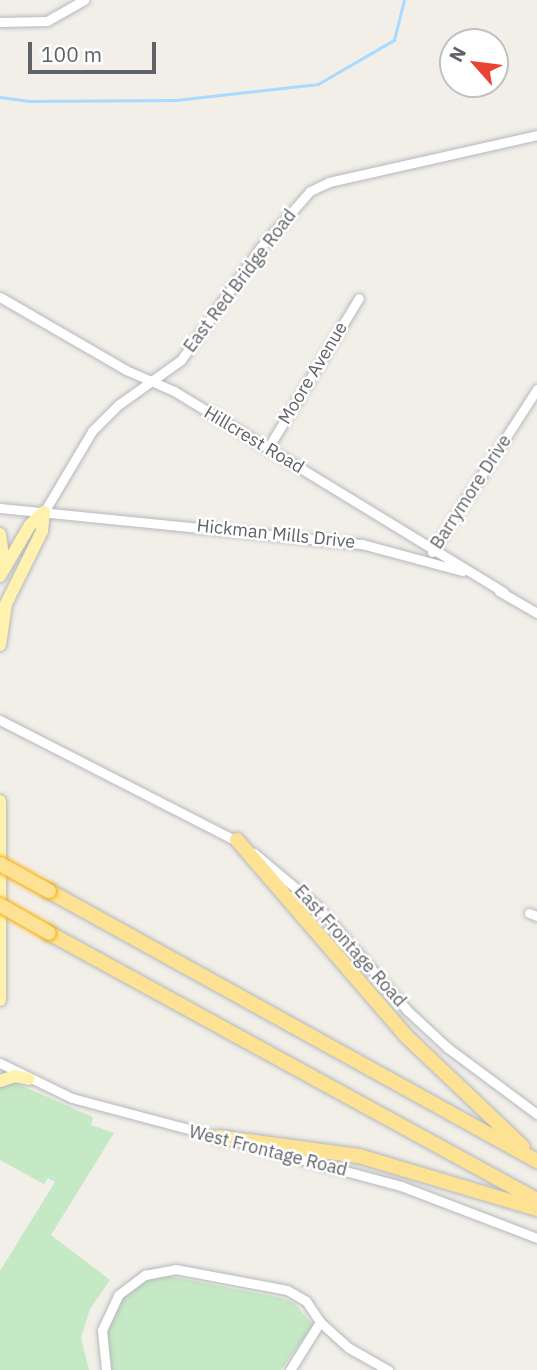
<!DOCTYPE html>
<style>
body{margin:0}
#map{position:relative;width:537px;height:1370px;overflow:hidden;background:#f1efe8;font-family:"IBM Plex Sans",sans-serif}
div>[style]{position:absolute}
.green>*{inset:0;background:#c5e8c5}
.stream>*{height:2.5px;margin:-1.25px;padding:0 1.25px;transform-origin:1.25px;border-radius:1.25px;background:#aadaff}
.roads{filter:drop-shadow(0 0 2px #b5b8bc) drop-shadow(0 0 2px #b5b8bc)}
.minor>*{height:9px;margin:-4.5px;padding:0 4.5px;transform-origin:4.5px;border-radius:4.5px;background:#fff}
.major>*{height:12px;margin:-6px;padding:0 6px;transform-origin:6px;border-radius:6px;background:#fff2af}
.highway>*{height:14px;margin:-7px;padding:0 7px;transform-origin:7px;border-radius:7px;background:#fde293}
.bridges{filter:drop-shadow(0 0 2px #f9ab00) drop-shadow(0 0 2px #f9ab00)}
.highway-bridge>*{height:14px;margin:-7px;padding:0 7px;transform-origin:7px;border-radius:7px;background:#fde293}
span{translate:-50% -50%;white-space:nowrap;text-align:center;line-height:1.15;-webkit-text-stroke:5px #fff;paint-order:stroke}
.street-label{font-size:18px;color:#5f6368}
.north{position:absolute;left:439px;top:28px;width:70px;height:70px;box-sizing:border-box;background:#fff;border:2px solid #bfc1c3;border-radius:50%;rotate:298deg;font-size:19px;font-weight:700;line-height:28px;text-align:center;color:#5f6368}
.north::after{content:'';display:block;margin:auto;width:24px;height:32px;background:#ea4335;clip-path:polygon(50% 0,100% 100%,50% 72%,0 100%)}
.scale{position:absolute;left:28px;top:42px;width:128px;height:32px;box-sizing:border-box;border:4px solid #5f6368;border-top:0;padding-left:9px;font-size:21px;line-height:24px;white-space:nowrap;color:#5f6368;-webkit-text-stroke:5px #fff;paint-order:stroke}
</style>
<div id="map">
<div class="green">
<div style="clip-path:polygon(13px 1082px,93px 1117px,91px 1125px,114px 1133px,51px 1235px,110px 1280px,90px 1309px,81px 1338px,89px 1370px,0 1370px,0 1271px,55px 1182px,48px 1178px,44px 1184px,0 1160px,0 1085px)"></div>
<div style="clip-path:polygon(169px 1276px,282px 1298px,294px 1303px,313px 1325px,281px 1370px,111px 1370px,104px 1349px,107px 1322px,122px 1298px,146px 1281px)"></div>
</div>
<div class="stream">
<div style="left:0;top:97px;width:29px;rotate:8deg"></div>
<div style="left:29px;top:101px;width:147px;rotate:-0.4deg"></div>
<div style="left:176px;top:100px;width:143px;rotate:-6.4deg"></div>
<div style="left:318px;top:84px;width:88px;rotate:-30.1deg"></div>
<div style="left:394px;top:40px;width:41px;rotate:-76deg"></div>
</div>
<div class="roads">
<div class="minor">
<div style="left:0;top:22px;width:47px;rotate:-1.2deg"></div>
<div style="left:47px;top:21px;width:43px;rotate:-29.6deg"></div>
<div style="left:0;top:297px;width:146px;rotate:30.1deg"></div>
<div style="left:126px;top:370px;width:52px;rotate:23.6deg"></div>
<div style="left:174px;top:391px;width:386px;rotate:31.4deg"></div>
<div style="left:268px;top:448px;width:175px;rotate:-58.8deg"></div>
<div style="left:0;top:508px;width:364px;rotate:5.7deg"></div>
<div style="left:362px;top:544px;width:104px;rotate:15.1deg"></div>
<div style="left:44px;top:512px;width:94px;rotate:-59.3deg"></div>
<div style="left:92px;top:431px;width:37px;rotate:-45deg"></div>
<div style="left:118px;top:405px;width:77px;rotate:-35.5deg"></div>
<div style="left:181px;top:360px;width:137px;rotate:-54.8deg"></div>
<div style="left:260px;top:248px;width:76px;rotate:-48.7deg"></div>
<div style="left:310px;top:191px;width:21px;rotate:-25deg"></div>
<div style="left:329px;top:182px;width:213px;rotate:-12.7deg"></div>
<div style="left:432px;top:552px;width:194px;rotate:-57.2deg"></div>
<div style="left:499px;top:591px;width:44px;rotate:30.1deg"></div>
<div style="left:0;top:720px;width:270px;rotate:27.1deg"></div>
<div style="left:254px;top:853px;width:82px;rotate:40.1deg"></div>
<div style="left:317px;top:906px;width:139px;rotate:49.1deg"></div>
<div style="left:408px;top:1011px;width:54px;rotate:42.8deg"></div>
<div style="left:448px;top:1048px;width:111px;rotate:36.6deg"></div>
<div style="left:529px;top:913px;width:9px;rotate:21deg"></div>
<div style="left:0;top:1063px;width:80px;rotate:25.9deg"></div>
<div style="left:72px;top:1098px;width:155px;rotate:14.9deg"></div>
<div style="left:259px;top:1148px;width:147px;rotate:15deg"></div>
<div style="left:401px;top:1186px;width:146px;rotate:20.9deg"></div>
<div style="left:106px;top:1370px;width:40px;rotate:-95.7deg"></div>
<div style="left:102px;top:1330px;width:38px;rotate:-65deg"></div>
<div style="left:118px;top:1295px;width:34px;rotate:-37deg"></div>
<div style="left:145px;top:1275px;width:31px;rotate:-11deg"></div>
<div style="left:175px;top:1269px;width:114px;rotate:10.6deg"></div>
<div style="left:287px;top:1290px;width:22px;rotate:30deg"></div>
<div style="left:306px;top:1301px;width:25px;rotate:56deg"></div>
<div style="left:320px;top:1322px;width:39px;rotate:42deg"></div>
<div style="left:349px;top:1348px;width:45px;rotate:29.4deg"></div>
<div style="left:290px;top:1370px;width:57px;rotate:-58deg"></div>
</div>
<div class="major">
<div style="left:0;top:534px;width:30px;rotate:82deg"></div>
<div style="left:0;top:576px;width:59px;rotate:-59.5deg"></div>
<div style="left:30px;top:525px;width:19px;rotate:-43deg"></div>
<div style="left:0;top:645px;width:41px;rotate:-81.7deg"></div>
<div style="left:6px;top:604px;width:81px;rotate:-63.7deg"></div>
<div style="left:42px;top:531px;width:19px;rotate:-84deg"></div>
<div style="left:0;top:801px;width:199px;rotate:90deg"></div>
<div style="left:0;top:1081px;width:16px;rotate:-18deg"></div>
<div style="left:15px;top:1076px;width:14px;rotate:12deg"></div>
</div>
<div class="highway">
<div style="left:237px;top:840px;width:259px;rotate:49.2deg"></div>
<div style="left:406px;top:1036px;width:161px;rotate:43.5deg"></div>
<div style="left:49px;top:891px;width:558px;rotate:28.95deg"></div>
<div style="left:49px;top:933px;width:556px;rotate:28.68deg"></div>
<div style="left:218px;top:1137px;width:142px;rotate:7.7deg"></div>
<div style="left:359px;top:1156px;width:186px;rotate:16.6deg"></div>
</div>
</div>
<div class="bridges">
<div class="highway-bridge">
<div style="left:0;top:864px;width:56px;rotate:28.9deg"></div>
<div style="left:0;top:905px;width:56px;rotate:29.7deg"></div>
</div>
</div>
<div class="street-label">
<span style="left:240px;top:281px;rotate:-53deg">East Red Bridge Road</span>
<span style="left:313px;top:373px;rotate:-59deg">Moore Avenue</span>
<span style="left:254px;top:440px;rotate:31deg">Hillcrest Road</span>
<span style="left:471px;top:492px;rotate:-57deg">Barrymore Drive</span>
<span style="left:276px;top:534px;rotate:6deg">Hickman Mills Drive</span>
<span style="left:350px;top:946px;rotate:48deg">East Frontage Road</span>
<span style="left:268px;top:1151px;rotate:14deg">West Frontage Road</span>
</div>
<div class="north">N</div>
<div class="scale">100 m</div>
</div>
